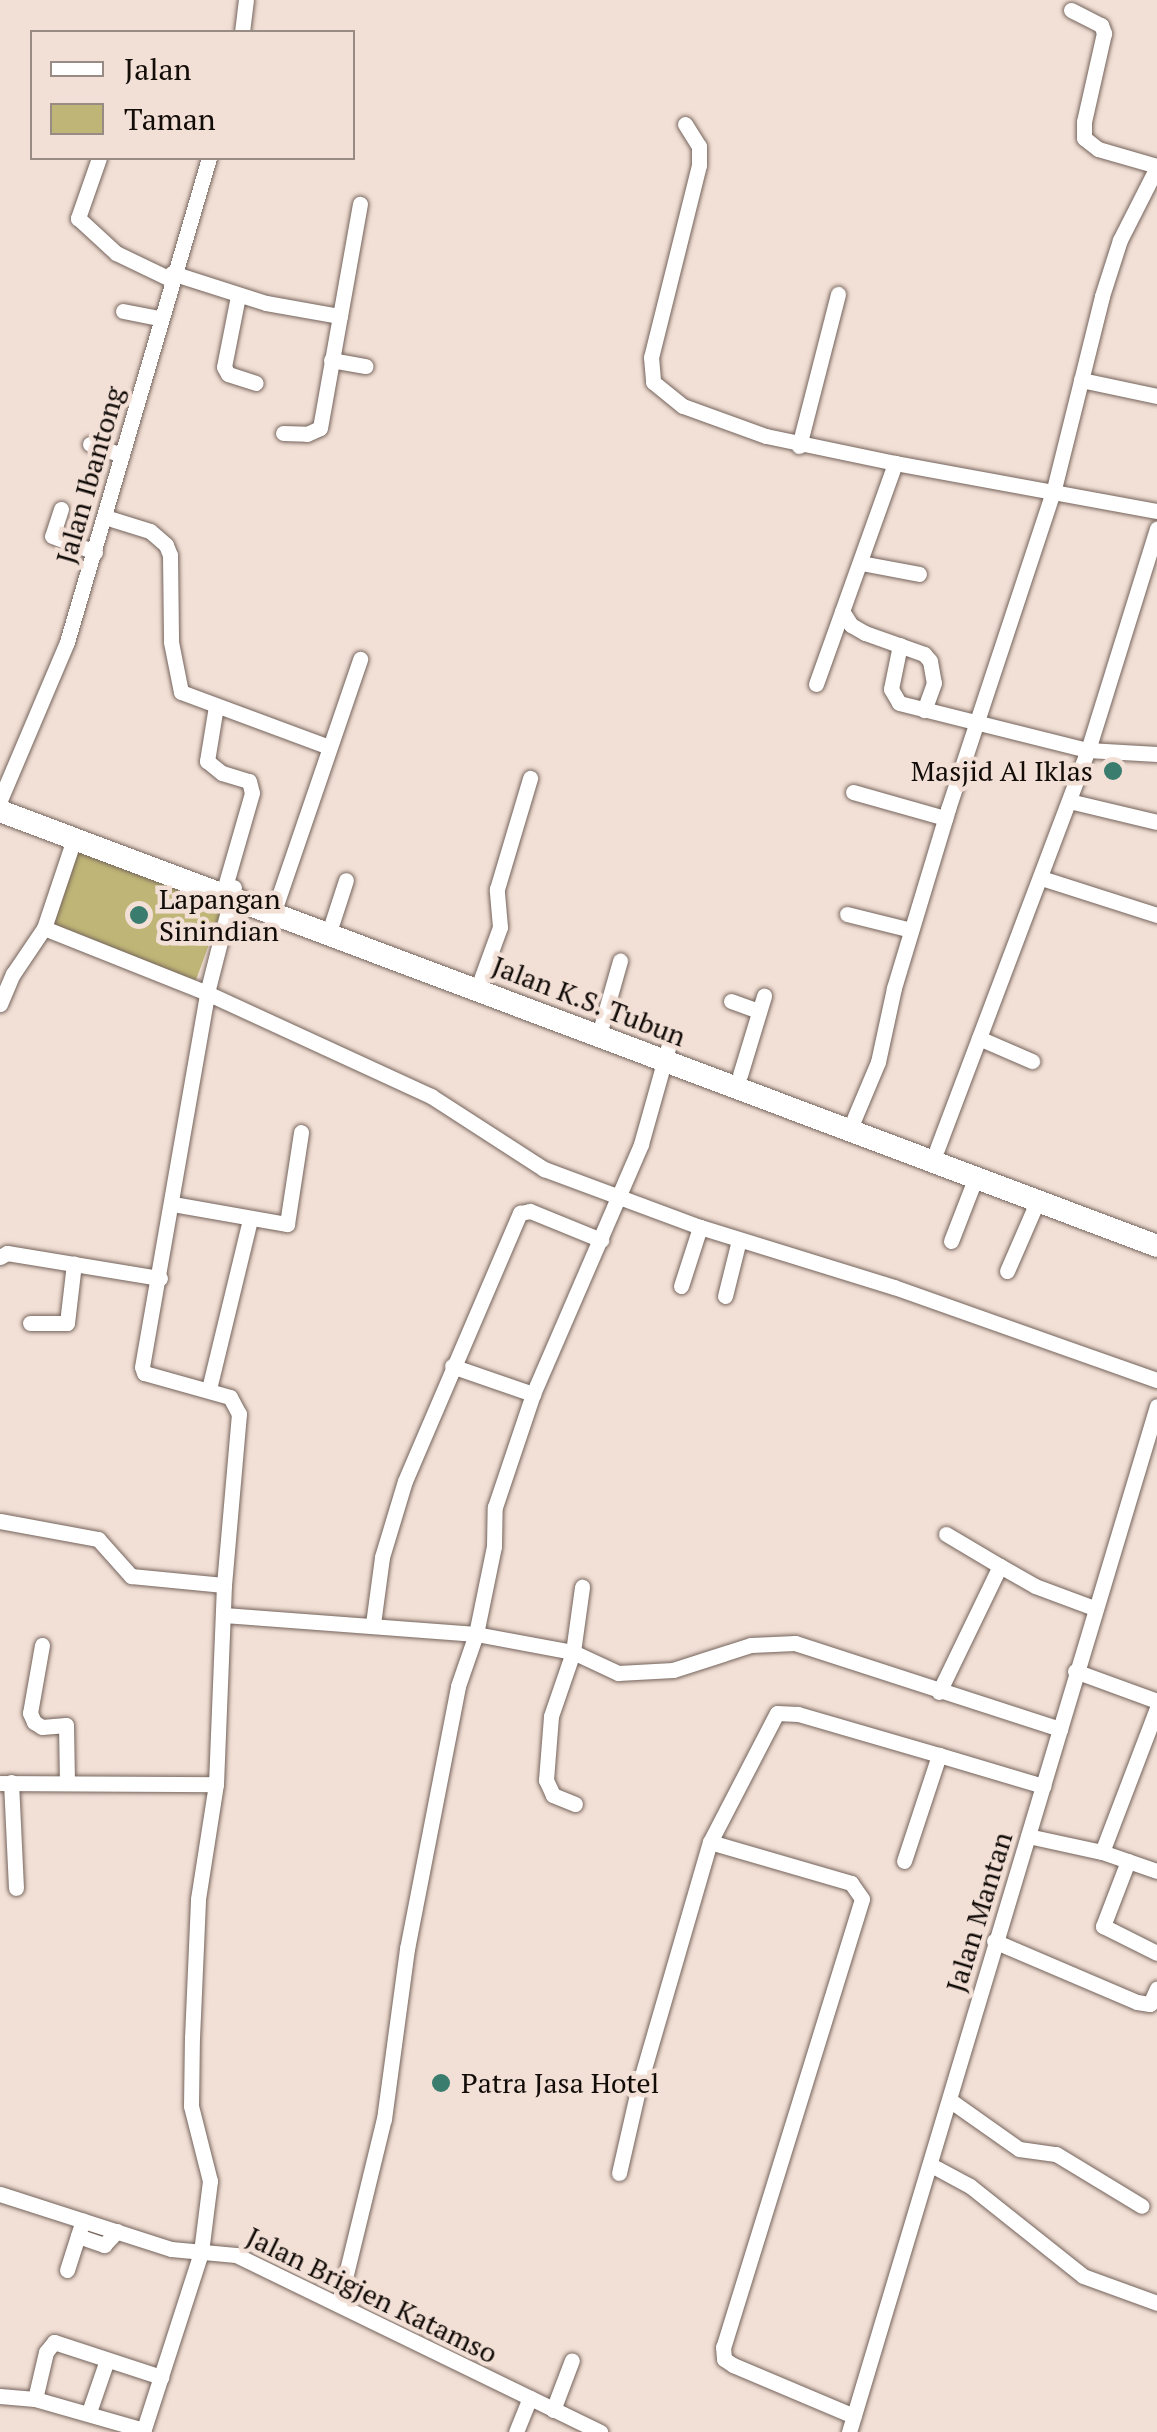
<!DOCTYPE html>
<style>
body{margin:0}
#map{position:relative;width:1157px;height:2432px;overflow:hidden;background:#f2dfd5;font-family:"PT Serif",serif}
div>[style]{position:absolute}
.green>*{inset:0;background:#bfb576;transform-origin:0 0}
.roads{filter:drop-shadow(0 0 2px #74645c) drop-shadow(0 0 2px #74645c)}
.minor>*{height:15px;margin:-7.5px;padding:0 7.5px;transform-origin:7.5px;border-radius:7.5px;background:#fff}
.highway>*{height:22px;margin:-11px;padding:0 11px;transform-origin:11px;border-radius:11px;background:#fff}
.dots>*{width:28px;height:28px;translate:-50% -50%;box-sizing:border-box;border:5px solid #f2dfd5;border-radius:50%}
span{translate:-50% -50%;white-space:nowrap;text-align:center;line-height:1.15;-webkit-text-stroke:9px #f2dfd5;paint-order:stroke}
.street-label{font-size:28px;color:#120c09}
.poi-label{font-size:28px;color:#120c09}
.right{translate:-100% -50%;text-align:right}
.left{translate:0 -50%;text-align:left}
.legend{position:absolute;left:30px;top:30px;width:325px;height:130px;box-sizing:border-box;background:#f2dfd5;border:2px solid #988b83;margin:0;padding:12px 18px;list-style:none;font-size:30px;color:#120c09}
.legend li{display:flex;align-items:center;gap:20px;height:50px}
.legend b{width:50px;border:2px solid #988b83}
</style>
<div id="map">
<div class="green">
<div style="left:78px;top:848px;width:156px;height:84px;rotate:20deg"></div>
</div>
<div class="roads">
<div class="minor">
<div style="left:1071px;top:10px;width:34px;rotate:27deg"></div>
<div style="left:1101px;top:25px;width:9px;rotate:69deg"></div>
<div style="left:1104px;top:33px;width:91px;rotate:102.7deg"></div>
<div style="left:1084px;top:122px;width:16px;rotate:90deg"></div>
<div style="left:1084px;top:138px;width:18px;rotate:38deg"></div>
<div style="left:1098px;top:149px;width:61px;rotate:16.1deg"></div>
<div style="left:242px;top:32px;width:32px;rotate:-83deg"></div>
<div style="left:685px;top:124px;width:26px;rotate:58deg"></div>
<div style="left:699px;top:146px;width:19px;rotate:90deg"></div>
<div style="left:699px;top:165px;width:198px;rotate:104deg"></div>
<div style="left:651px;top:357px;width:25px;rotate:85deg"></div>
<div style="left:653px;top:382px;width:38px;rotate:39deg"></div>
<div style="left:683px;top:406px;width:88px;rotate:19.9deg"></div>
<div style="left:766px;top:436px;width:132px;rotate:11.8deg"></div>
<div style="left:99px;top:158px;width:64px;rotate:109.3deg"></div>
<div style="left:78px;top:218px;width:52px;rotate:42.6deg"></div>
<div style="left:116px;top:253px;width:60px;rotate:25.7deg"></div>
<div style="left:172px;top:273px;width:99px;rotate:17.7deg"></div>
<div style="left:266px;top:303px;width:75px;rotate:10deg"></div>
<div style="left:340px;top:316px;width:114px;rotate:-79.9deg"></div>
<div style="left:238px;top:296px;width:72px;rotate:101.2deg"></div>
<div style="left:224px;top:367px;width:8px;rotate:60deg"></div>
<div style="left:228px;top:374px;width:29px;rotate:18deg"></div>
<div style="left:123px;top:311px;width:37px;rotate:11deg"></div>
<div style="left:331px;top:360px;width:35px;rotate:10deg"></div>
<div style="left:1081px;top:380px;width:78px;rotate:11.9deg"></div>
<div style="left:283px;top:433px;width:24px;rotate:2deg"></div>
<div style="left:307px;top:434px;width:14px;rotate:-25deg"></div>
<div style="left:320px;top:428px;width:114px;rotate:-79.9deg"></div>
<div style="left:90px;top:444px;width:34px;rotate:19deg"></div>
<div style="left:799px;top:446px;width:157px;rotate:-75.6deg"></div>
<div style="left:61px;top:509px;width:28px;rotate:108deg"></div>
<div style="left:52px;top:536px;width:46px;rotate:20.4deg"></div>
<div style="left:105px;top:517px;width:47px;rotate:17.3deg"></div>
<div style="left:150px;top:531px;width:21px;rotate:41deg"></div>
<div style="left:166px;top:545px;width:11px;rotate:68deg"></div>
<div style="left:170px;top:555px;width:87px;rotate:89.3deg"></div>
<div style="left:171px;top:642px;width:51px;rotate:78.7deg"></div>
<div style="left:181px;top:692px;width:158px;rotate:20.4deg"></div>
<div style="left:861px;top:563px;width:59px;rotate:10.7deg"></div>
<div style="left:842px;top:611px;width:17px;rotate:57deg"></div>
<div style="left:851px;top:625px;width:16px;rotate:30deg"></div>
<div style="left:865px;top:633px;width:63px;rotate:19.6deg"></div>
<div style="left:924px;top:654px;width:9px;rotate:49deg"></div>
<div style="left:930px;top:661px;width:22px;rotate:80deg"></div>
<div style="left:934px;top:683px;width:29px;rotate:110deg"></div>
<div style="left:900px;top:645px;width:45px;rotate:101.6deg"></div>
<div style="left:891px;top:689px;width:16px;rotate:60deg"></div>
<div style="left:899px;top:703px;width:195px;rotate:14deg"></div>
<div style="left:1088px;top:750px;width:69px;rotate:3.3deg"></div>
<div style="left:816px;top:684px;width:235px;rotate:-70.3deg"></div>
<div style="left:895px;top:463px;width:266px;rotate:10.4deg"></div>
<div style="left:216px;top:706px;width:56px;rotate:99.3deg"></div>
<div style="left:207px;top:761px;width:19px;rotate:39deg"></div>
<div style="left:222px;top:773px;width:28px;rotate:17deg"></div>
<div style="left:249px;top:781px;width:12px;rotate:76deg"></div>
<div style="left:252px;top:793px;width:94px;rotate:106.1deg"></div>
<div style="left:853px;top:792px;width:96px;rotate:15.8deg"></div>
<div style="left:0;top:800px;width:172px;rotate:-67deg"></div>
<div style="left:67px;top:642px;width:504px;rotate:-73.65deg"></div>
<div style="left:1069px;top:801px;width:90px;rotate:13.4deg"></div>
<div style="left:74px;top:839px;width:94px;rotate:108.6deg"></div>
<div style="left:44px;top:928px;width:175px;rotate:21.7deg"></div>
<div style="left:207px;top:993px;width:109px;rotate:-75.7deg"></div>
<div style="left:1041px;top:878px;width:122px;rotate:17.7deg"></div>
<div style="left:277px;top:902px;width:257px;rotate:-71.1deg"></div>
<div style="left:847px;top:914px;width:66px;rotate:14deg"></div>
<div style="left:332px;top:923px;width:45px;rotate:-72deg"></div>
<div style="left:481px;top:979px;width:55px;rotate:-69.9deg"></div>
<div style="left:500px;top:927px;width:38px;rotate:-95deg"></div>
<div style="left:497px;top:889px;width:116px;rotate:-73.4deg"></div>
<div style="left:731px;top:1001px;width:30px;rotate:20deg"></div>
<div style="left:0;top:1004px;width:33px;rotate:-67deg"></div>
<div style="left:13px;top:974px;width:55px;rotate:-56deg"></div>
<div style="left:602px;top:1024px;width:66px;rotate:-74.1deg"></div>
<div style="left:979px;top:1038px;width:58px;rotate:23.5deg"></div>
<div style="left:740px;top:1075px;width:83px;rotate:-73.1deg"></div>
<div style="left:854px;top:1119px;width:62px;rotate:-67.2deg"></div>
<div style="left:878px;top:1062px;width:76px;rotate:-77.8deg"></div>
<div style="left:894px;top:988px;width:187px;rotate:-73.2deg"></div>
<div style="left:948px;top:809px;width:337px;rotate:-71.7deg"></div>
<div style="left:1054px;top:489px;width:199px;rotate:-76deg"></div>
<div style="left:1102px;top:296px;width:59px;rotate:-72.2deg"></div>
<div style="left:1120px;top:240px;width:82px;rotate:-63.1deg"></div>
<div style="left:937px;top:1149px;width:427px;rotate:-69.3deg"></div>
<div style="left:1088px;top:750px;width:232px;rotate:-72.7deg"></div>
<div style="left:173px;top:1204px;width:116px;rotate:10deg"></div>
<div style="left:287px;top:1224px;width:93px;rotate:-81.3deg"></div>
<div style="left:951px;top:1241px;width:66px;rotate:-68.8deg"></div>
<div style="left:0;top:1257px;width:8px;rotate:-30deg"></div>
<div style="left:7px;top:1253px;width:155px;rotate:9.3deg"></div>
<div style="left:1007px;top:1271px;width:75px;rotate:-66.5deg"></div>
<div style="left:681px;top:1286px;width:62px;rotate:-72.1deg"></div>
<div style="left:725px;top:1296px;width:58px;rotate:-76deg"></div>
<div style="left:30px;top:1323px;width:37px"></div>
<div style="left:67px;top:1323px;width:60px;rotate:-83.3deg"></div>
<div style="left:452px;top:1366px;width:86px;rotate:19.1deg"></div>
<div style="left:209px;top:1389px;width:175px;rotate:-76.4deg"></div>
<div style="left:0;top:1521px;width:100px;rotate:10.4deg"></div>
<div style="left:98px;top:1539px;width:50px;rotate:48.3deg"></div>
<div style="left:131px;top:1576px;width:93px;rotate:5.5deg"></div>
<div style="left:946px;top:1534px;width:63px;rotate:30.7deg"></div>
<div style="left:224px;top:1615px;width:253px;rotate:4.3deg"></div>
<div style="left:476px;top:1634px;width:99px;rotate:10.5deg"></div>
<div style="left:573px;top:1652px;width:50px;rotate:25deg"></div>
<div style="left:618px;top:1673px;width:55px;rotate:-3.1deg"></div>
<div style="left:673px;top:1670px;width:82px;rotate:-17.8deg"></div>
<div style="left:751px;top:1645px;width:44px;rotate:-2.6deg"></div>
<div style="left:795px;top:1643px;width:279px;rotate:18deg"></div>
<div style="left:373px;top:1624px;width:68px;rotate:-82.3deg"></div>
<div style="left:382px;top:1557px;width:79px;rotate:-73.2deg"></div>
<div style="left:405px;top:1481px;width:292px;rotate:-66.8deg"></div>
<div style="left:520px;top:1213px;width:10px;rotate:-11deg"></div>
<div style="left:530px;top:1211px;width:77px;rotate:22.2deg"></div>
<div style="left:42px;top:1645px;width:69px;rotate:100deg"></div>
<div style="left:30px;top:1713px;width:10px;rotate:66deg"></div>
<div style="left:34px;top:1722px;width:9px;rotate:32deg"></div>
<div style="left:42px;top:1727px;width:24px;rotate:-5deg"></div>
<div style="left:66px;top:1725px;width:57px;rotate:89deg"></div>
<div style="left:1075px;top:1671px;width:87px;rotate:20.1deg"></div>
<div style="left:939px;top:1692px;width:140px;rotate:-64.2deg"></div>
<div style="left:1000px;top:1566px;width:40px;rotate:29.7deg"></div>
<div style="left:1035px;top:1586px;width:63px;rotate:20.4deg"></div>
<div style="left:1157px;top:1708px;width:154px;rotate:110.9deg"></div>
<div style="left:1102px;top:1852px;width:58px;rotate:19.1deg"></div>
<div style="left:11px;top:1782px;width:106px;rotate:87.3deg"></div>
<div style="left:0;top:1783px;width:216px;rotate:0.3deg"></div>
<div style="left:575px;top:1804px;width:24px;rotate:-158deg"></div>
<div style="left:553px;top:1795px;width:17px;rotate:-115deg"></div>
<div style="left:546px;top:1780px;width:64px;rotate:-85.5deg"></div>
<div style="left:551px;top:1716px;width:68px;rotate:-71deg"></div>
<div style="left:573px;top:1652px;width:66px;rotate:-82.1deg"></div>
<div style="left:1028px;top:1836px;width:76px;rotate:12.2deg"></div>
<div style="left:710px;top:1842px;width:145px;rotate:-62.6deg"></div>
<div style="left:777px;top:1713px;width:21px;rotate:3deg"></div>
<div style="left:798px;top:1714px;width:147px;rotate:16.2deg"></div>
<div style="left:904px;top:1861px;width:112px;rotate:-71.7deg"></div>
<div style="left:939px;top:1755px;width:109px;rotate:16.6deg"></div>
<div style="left:1128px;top:1861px;width:70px;rotate:111deg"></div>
<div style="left:1103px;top:1926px;width:60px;rotate:26.6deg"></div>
<div style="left:994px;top:1941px;width:155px;rotate:23.1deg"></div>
<div style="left:1137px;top:2002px;width:13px;rotate:9deg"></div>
<div style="left:1150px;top:2004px;width:17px;rotate:-66deg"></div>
<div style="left:951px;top:2101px;width:83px;rotate:35.2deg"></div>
<div style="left:1019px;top:2149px;width:37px;rotate:8deg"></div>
<div style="left:1056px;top:2154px;width:100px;rotate:31.2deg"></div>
<div style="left:931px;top:2165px;width:44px;rotate:28.3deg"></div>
<div style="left:970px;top:2186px;width:144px;rotate:38.5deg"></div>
<div style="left:1083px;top:2276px;width:79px;rotate:20deg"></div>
<div style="left:619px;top:2173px;width:89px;rotate:-77.1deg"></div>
<div style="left:639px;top:2086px;width:254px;rotate:-73.8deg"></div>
<div style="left:710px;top:1842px;width:147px;rotate:16.2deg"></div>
<div style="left:851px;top:1883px;width:19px;rotate:55deg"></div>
<div style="left:862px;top:1899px;width:469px;rotate:107.2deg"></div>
<div style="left:723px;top:2347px;width:12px;rotate:85deg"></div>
<div style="left:724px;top:2359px;width:11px;rotate:34deg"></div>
<div style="left:733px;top:2365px;width:131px;rotate:22.9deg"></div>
<div style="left:0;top:2194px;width:180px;rotate:17.8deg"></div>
<div style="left:171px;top:2249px;width:65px;rotate:5.3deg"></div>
<div style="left:236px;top:2255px;width:405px;rotate:25.9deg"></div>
<div style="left:78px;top:2236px;width:28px;rotate:19deg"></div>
<div style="left:104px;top:2245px;width:19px;rotate:-47deg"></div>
<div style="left:67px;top:2270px;width:52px;rotate:-72.3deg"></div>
<div style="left:339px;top:2303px;width:189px;rotate:-76.3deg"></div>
<div style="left:384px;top:2119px;width:172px;rotate:-82.3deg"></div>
<div style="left:407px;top:1949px;width:268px;rotate:-79deg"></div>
<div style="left:458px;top:1686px;width:55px;rotate:-70.9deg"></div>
<div style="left:476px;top:1634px;width:90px;rotate:-78.4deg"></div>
<div style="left:494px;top:1546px;width:39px;rotate:-89deg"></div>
<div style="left:495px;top:1507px;width:119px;rotate:-71.4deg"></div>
<div style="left:533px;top:1394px;width:272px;rotate:-66.6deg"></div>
<div style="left:641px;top:1144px;width:100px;rotate:-74.3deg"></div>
<div style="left:0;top:2396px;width:35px;rotate:5deg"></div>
<div style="left:35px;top:2399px;width:113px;rotate:15.9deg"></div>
<div style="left:35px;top:2399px;width:48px;rotate:-76.8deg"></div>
<div style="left:46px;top:2352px;width:13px;rotate:-51deg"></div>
<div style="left:54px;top:2342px;width:113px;rotate:18.1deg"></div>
<div style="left:553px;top:2410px;width:53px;rotate:-69.2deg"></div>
<div style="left:89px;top:2412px;width:55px;rotate:-70.9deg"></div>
<div style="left:143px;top:2432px;width:189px;rotate:-72.1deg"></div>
<div style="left:201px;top:2252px;width:72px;rotate:-82.8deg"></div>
<div style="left:210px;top:2181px;width:77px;rotate:-104.2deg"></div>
<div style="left:191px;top:2106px;width:68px;rotate:-89.2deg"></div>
<div style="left:192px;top:2038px;width:139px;rotate:-87.5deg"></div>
<div style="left:198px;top:1899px;width:116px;rotate:-81.1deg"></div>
<div style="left:216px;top:1784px;width:199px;rotate:-87.7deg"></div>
<div style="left:224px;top:1585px;width:172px;rotate:-85deg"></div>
<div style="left:239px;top:1414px;width:19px;rotate:-118deg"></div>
<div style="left:230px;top:1397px;width:89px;rotate:-164.4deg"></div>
<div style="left:144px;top:1373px;width:6px;rotate:-108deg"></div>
<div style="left:142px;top:1367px;width:380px;rotate:-80.1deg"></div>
<div style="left:207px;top:993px;width:247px;rotate:24.7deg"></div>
<div style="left:431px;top:1096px;width:135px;rotate:32.9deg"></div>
<div style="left:544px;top:1169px;width:166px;rotate:20.4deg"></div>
<div style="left:700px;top:1227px;width:203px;rotate:17.2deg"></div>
<div style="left:894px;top:1287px;width:279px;rotate:19.5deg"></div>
<div style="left:516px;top:2432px;width:37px;rotate:-68deg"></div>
<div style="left:849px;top:2432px;width:1071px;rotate:-73.29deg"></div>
</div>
<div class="highway">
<div style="left:0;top:811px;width:1236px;rotate:20.6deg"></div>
</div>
</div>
<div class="dots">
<div style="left:1113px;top:771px;background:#3a7c6e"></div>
<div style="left:139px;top:915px;background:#3a7c6e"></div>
<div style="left:441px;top:2083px;background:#3a7c6e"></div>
</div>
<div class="street-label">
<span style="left:90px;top:475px;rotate:-74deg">Jalan Ibantong</span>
<span style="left:589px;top:1001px;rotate:21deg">Jalan K.S. Tubun</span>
<span style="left:979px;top:1912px;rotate:-73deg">Jalan Mantan</span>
<span style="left:372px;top:2295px;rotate:26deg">Jalan Brigjen Katamso</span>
</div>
<div class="poi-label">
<span class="right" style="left:1093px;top:771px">Masjid Al Iklas</span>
<span class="left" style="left:159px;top:915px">Lapangan<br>Sinindian</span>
<span class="left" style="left:461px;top:2083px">Patra Jasa Hotel</span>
</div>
<ul class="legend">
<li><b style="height:12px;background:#fff"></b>Jalan</li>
<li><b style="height:28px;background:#bfb576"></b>Taman</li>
</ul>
</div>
